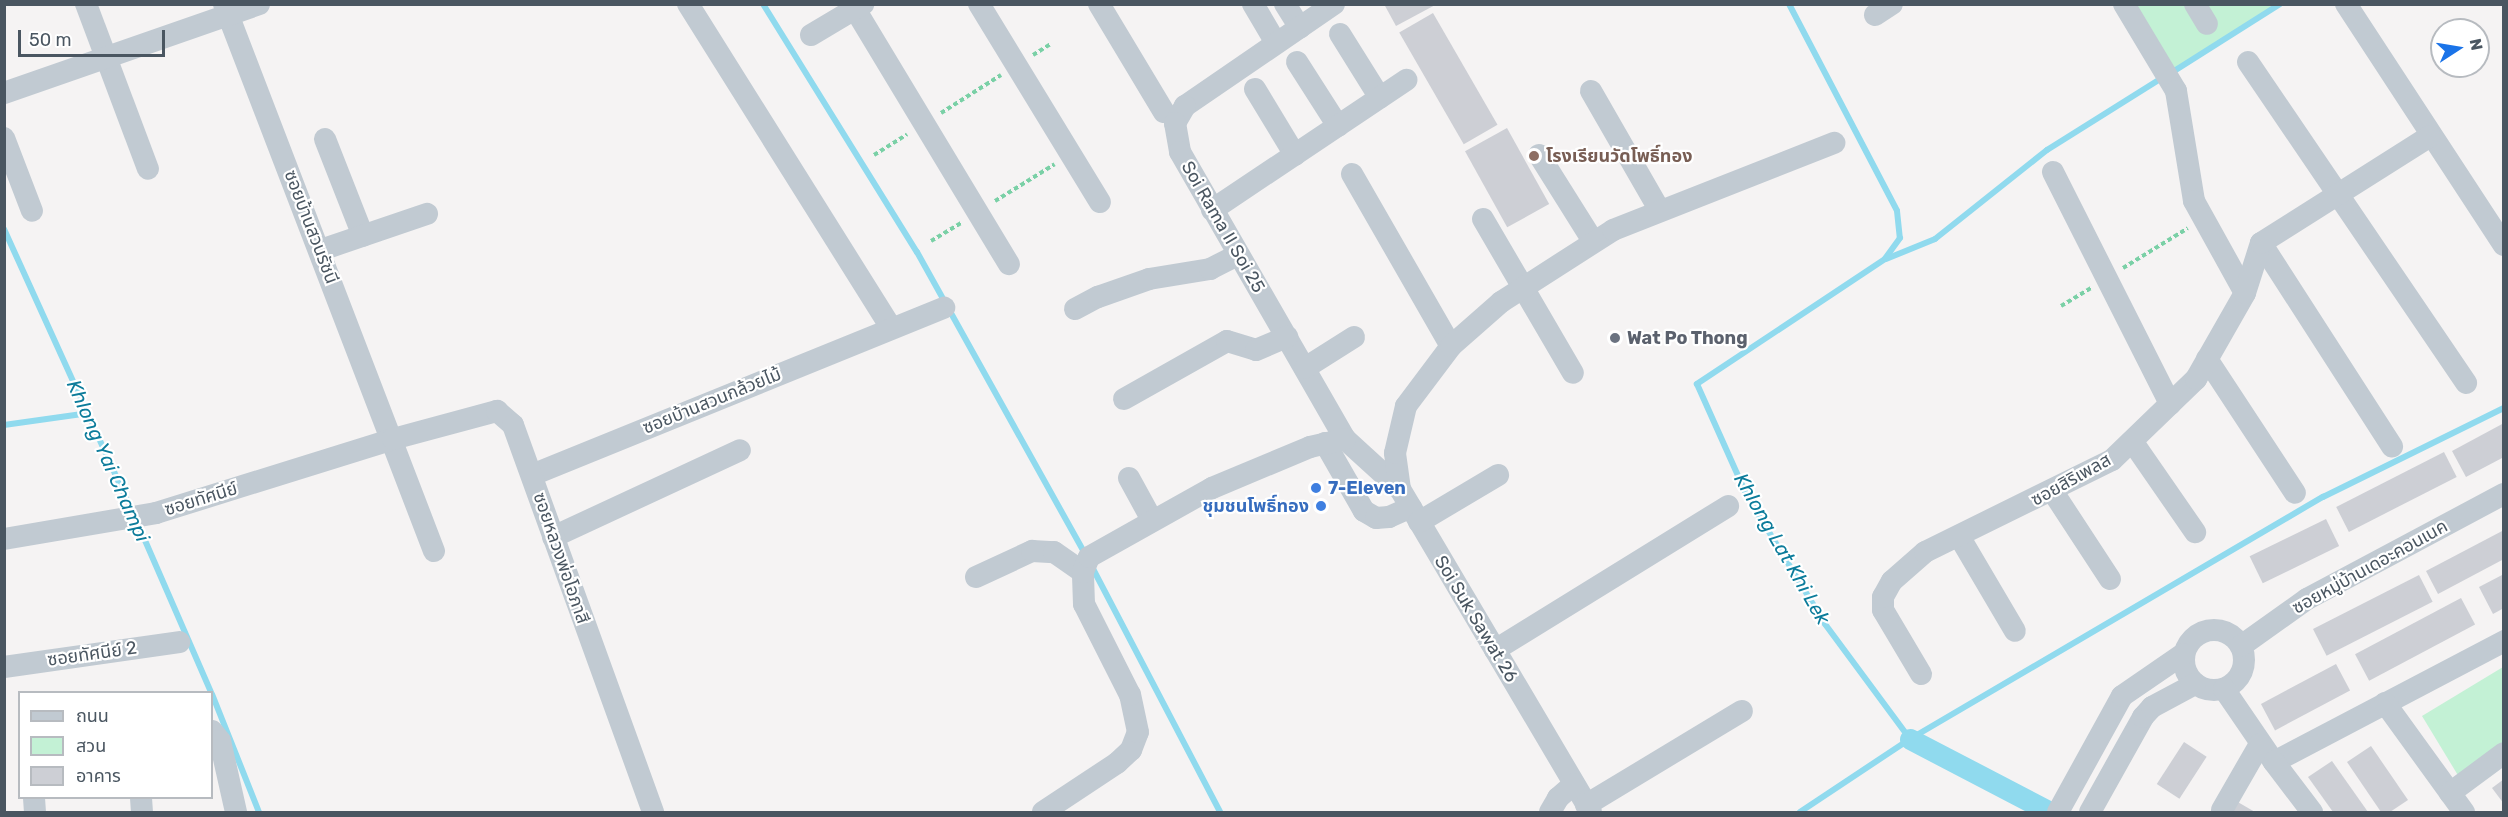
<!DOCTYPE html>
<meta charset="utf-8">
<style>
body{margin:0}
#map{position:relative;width:2508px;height:817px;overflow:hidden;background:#f5f3f3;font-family:Rubik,"Noto Sans Thai",sans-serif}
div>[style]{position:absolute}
.green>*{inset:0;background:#c3f1d5}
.stream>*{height:6px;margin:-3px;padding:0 3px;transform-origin:3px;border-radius:3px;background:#90daee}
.canal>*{height:21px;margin:-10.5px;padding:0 10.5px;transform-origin:10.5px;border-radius:10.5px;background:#90daee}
.building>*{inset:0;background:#cdcfd5;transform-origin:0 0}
.path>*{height:4px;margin-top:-2px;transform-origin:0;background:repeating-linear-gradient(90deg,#7ad0a6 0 4.5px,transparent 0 7.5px)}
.minor>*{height:22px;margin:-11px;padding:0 11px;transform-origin:11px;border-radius:11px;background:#c1cad2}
.minor>.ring{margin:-11px;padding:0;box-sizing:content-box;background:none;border:22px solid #c1cad2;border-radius:50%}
.dots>*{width:16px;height:16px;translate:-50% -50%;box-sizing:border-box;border:3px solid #fff;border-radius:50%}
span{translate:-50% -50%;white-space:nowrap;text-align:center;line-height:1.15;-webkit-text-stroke:4.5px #fff;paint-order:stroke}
.education-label{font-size:18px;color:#785e54;font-weight:700}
.left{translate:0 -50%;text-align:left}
.street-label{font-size:18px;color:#4a5661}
.worship-label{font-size:18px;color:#5b616d;font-weight:700}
.shop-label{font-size:18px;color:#366cbe;font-weight:700}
.right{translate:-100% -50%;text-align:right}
.water-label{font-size:20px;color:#0c7c9b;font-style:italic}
.frame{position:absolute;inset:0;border:6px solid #4a5661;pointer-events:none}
.legend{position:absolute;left:18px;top:691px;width:195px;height:108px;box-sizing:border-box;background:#fff;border:2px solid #b7bbc0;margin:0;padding:8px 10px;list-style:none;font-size:18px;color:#4a5661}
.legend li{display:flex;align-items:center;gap:12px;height:30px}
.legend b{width:30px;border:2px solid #b7bbc0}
.north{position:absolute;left:2430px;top:18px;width:60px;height:60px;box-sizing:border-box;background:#fff;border:2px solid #b7bbc0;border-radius:50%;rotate:78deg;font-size:16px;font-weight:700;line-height:24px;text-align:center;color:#4a5661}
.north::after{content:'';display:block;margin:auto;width:21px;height:27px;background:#1a73e8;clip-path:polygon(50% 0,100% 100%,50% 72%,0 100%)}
.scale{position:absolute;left:18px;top:30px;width:147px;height:27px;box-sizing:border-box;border:3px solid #4a5661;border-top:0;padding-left:8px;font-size:18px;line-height:21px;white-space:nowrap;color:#4a5661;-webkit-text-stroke:4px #fff;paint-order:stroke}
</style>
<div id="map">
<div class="green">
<div style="clip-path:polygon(2136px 5px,2278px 5px,2175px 72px)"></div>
<div style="clip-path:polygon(2503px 667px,2503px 744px,2459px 777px,2422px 716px)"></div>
</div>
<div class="stream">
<div style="left:763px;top:4px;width:292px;rotate:58.2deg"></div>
<div style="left:917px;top:252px;width:346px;rotate:60.9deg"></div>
<div style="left:1789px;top:4px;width:233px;rotate:62.4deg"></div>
<div style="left:1897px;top:211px;width:27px;rotate:84deg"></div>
<div style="left:1900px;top:238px;width:26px;rotate:126deg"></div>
<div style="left:1885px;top:259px;width:226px;rotate:146.4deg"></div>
<div style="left:1697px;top:384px;width:123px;rotate:65.9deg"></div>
<div style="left:1747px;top:496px;width:150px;rotate:58.6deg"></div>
<div style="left:1825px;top:624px;width:143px;rotate:53.5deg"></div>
<div style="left:2171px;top:73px;width:129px;rotate:-32.3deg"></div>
<div style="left:4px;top:229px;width:312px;rotate:65.6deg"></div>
<div style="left:1886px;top:259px;width:53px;rotate:-22.2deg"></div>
<div style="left:1935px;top:239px;width:143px;rotate:-38.5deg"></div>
<div style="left:2047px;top:150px;width:136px;rotate:-32.1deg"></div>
<div style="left:4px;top:425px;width:86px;rotate:-8deg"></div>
<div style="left:137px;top:522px;width:185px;rotate:66.5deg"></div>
<div style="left:1091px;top:565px;width:279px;rotate:62.4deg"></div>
<div style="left:212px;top:694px;width:127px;rotate:68.3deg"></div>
<div style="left:1800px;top:812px;width:132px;rotate:-33.6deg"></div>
<div style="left:1910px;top:739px;width:479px;rotate:-30.4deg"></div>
<div style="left:2323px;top:497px;width:202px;rotate:-26.2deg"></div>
</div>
<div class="canal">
<div style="left:1910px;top:739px;width:158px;rotate:27.5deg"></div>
</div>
<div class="building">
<div style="clip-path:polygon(1384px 4px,1437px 4px,1396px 26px)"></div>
<div style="left:1433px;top:13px;width:129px;height:39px;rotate:60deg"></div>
<div style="left:1507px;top:128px;width:87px;height:48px;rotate:61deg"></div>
<div style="clip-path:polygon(2504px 423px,2504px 457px,2466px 477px,2452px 451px)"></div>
<div style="left:2444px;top:452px;width:28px;height:121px;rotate:63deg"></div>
<div style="left:2326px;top:519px;width:30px;height:85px;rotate:64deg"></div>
<div style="clip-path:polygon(2504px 530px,2504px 559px,2438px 594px,2426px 571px)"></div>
<div style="clip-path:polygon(2504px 574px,2504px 608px,2493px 614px,2479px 587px)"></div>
<div style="left:2419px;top:575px;width:30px;height:119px;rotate:63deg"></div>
<div style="left:2461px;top:598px;width:30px;height:120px;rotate:62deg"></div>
<div style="left:2336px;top:664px;width:30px;height:85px;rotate:62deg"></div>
<div style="left:2184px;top:742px;width:27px;height:50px;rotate:33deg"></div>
<div style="clip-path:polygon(2371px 746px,2408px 800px,2390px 812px,2381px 812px,2347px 762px)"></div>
<div style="clip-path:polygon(2332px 761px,2368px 812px,2333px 812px,2308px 777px)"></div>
<div style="clip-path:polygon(2504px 779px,2504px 804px,2492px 788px)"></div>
<div style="clip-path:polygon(2236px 801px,2255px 812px,2229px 812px)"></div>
</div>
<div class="path">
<div style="left:1033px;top:55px;width:22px;rotate:-32deg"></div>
<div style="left:941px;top:113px;width:71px;rotate:-32.3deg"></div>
<div style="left:874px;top:155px;width:39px;rotate:-32deg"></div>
<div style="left:995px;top:201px;width:70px;rotate:-31.7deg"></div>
<div style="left:931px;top:241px;width:35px;rotate:-31deg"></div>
<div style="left:2123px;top:268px;width:76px;rotate:-31.6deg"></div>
<div style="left:2061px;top:306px;width:35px;rotate:-31deg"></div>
</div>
<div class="minor">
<div style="left:86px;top:4px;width:176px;rotate:69.4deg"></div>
<div style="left:224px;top:4px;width:586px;rotate:69deg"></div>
<div style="left:688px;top:4px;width:382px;rotate:57.9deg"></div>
<div style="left:979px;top:4px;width:232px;rotate:58.6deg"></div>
<div style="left:1099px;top:4px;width:126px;rotate:59deg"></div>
<div style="left:1253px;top:4px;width:45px;rotate:59.5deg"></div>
<div style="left:1285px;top:4px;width:28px;rotate:58deg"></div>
<div style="left:1334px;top:4px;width:181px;rotate:145.6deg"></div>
<div style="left:1185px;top:106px;width:20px;rotate:120deg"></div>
<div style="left:1175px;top:123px;width:29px;rotate:80deg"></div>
<div style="left:1180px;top:152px;width:331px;rotate:60.1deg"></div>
<div style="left:1345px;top:439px;width:74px;rotate:42.3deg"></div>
<div style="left:1400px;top:489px;width:375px;rotate:59.4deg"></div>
<div style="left:2124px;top:4px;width:101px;rotate:59.1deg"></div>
<div style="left:2176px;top:91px;width:111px;rotate:80.7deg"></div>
<div style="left:2194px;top:201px;width:105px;rotate:61deg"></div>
<div style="left:2195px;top:4px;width:23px;rotate:59deg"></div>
<div style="left:2346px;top:4px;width:288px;rotate:56.8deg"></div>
<div style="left:855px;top:9px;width:298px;rotate:58.9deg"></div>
<div style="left:1875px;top:15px;width:20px;rotate:-33deg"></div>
<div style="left:1340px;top:34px;width:75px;rotate:58deg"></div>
<div style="left:811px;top:35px;width:61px;rotate:-30.8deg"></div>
<div style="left:1297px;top:62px;width:76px;rotate:57.4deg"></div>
<div style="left:2248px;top:62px;width:388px;rotate:55.8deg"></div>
<div style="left:1255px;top:89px;width:77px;rotate:58.8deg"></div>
<div style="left:1591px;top:91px;width:138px;rotate:60.1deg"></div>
<div style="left:4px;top:93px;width:270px;rotate:-19.2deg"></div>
<div style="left:4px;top:138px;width:78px;rotate:69deg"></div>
<div style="left:325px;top:139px;width:104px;rotate:68.6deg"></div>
<div style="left:1539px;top:155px;width:102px;rotate:57.9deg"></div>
<div style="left:2053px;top:172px;width:260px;rotate:63.2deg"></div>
<div style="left:1352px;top:174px;width:198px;rotate:60.1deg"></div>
<div style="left:1212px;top:210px;width:234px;rotate:-33.8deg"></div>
<div style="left:1483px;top:219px;width:178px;rotate:59.7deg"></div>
<div style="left:2261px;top:243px;width:242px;rotate:57.2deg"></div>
<div style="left:321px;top:250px;width:112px;rotate:-18.8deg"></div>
<div style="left:1075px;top:309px;width:26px;rotate:-28deg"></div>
<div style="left:1098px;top:297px;width:54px;rotate:-19.4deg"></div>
<div style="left:1149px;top:279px;width:62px;rotate:-9.3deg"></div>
<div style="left:1210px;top:269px;width:31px;rotate:-27deg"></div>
<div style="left:2207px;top:359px;width:160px;rotate:56.7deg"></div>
<div style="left:1305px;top:368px;width:58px;rotate:-32.3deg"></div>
<div style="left:1124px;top:399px;width:118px;rotate:-29.4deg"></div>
<div style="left:1227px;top:341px;width:30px;rotate:17deg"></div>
<div style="left:1256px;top:350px;width:34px;rotate:-23deg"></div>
<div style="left:2132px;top:441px;width:111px;rotate:55.3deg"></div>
<div style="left:1325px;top:443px;width:78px;rotate:60.2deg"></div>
<div style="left:1364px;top:511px;width:14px;rotate:30deg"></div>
<div style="left:1376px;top:518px;width:13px;rotate:-4deg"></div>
<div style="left:1389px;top:517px;width:24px;rotate:-24deg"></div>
<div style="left:532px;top:475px;width:445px;rotate:-22.1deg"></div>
<div style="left:1129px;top:478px;width:48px;rotate:61.3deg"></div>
<div style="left:1400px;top:489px;width:36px;rotate:-98deg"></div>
<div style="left:1395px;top:453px;width:48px;rotate:-76.8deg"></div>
<div style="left:1406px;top:406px;width:75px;rotate:-53.1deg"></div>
<div style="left:1451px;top:346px;width:67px;rotate:-41.3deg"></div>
<div style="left:1501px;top:302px;width:133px;rotate:-32.7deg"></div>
<div style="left:1613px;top:230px;width:238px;rotate:-21.5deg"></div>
<div style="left:2053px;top:492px;width:104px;rotate:56.8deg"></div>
<div style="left:1419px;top:522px;width:92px;rotate:-30.7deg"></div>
<div style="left:1959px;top:536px;width:110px;rotate:59.5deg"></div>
<div style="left:553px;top:537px;width:206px;rotate:-24.9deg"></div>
<div style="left:4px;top:539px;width:154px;rotate:-9.7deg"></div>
<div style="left:156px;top:513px;width:248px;rotate:-17.3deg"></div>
<div style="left:393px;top:439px;width:108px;rotate:-15.1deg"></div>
<div style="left:497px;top:411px;width:21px;rotate:41deg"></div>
<div style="left:513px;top:425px;width:412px;rotate:70.1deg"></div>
<div style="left:976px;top:577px;width:62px;rotate:-24.9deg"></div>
<div style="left:1032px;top:551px;width:22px;rotate:3deg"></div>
<div style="left:1054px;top:552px;width:35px;rotate:35deg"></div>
<div class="ring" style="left:2184px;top:630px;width:38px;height:38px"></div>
<div style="left:2241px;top:646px;width:81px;rotate:-35.5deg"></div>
<div style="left:2307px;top:599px;width:223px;rotate:-28.1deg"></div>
<div style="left:1495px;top:650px;width:274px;rotate:-31.7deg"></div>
<div style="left:4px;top:667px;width:177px;rotate:-8.1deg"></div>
<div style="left:1921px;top:674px;width:74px;rotate:-120.7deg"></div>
<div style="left:1883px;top:610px;width:13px;rotate:-90deg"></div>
<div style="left:1883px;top:597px;width:18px;rotate:-61deg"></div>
<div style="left:1892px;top:581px;width:44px;rotate:-41.3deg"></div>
<div style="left:1925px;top:552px;width:208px;rotate:-26.2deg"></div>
<div style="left:2112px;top:460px;width:117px;rotate:-44deg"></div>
<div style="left:2196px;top:379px;width:99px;rotate:-60.3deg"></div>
<div style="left:2245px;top:293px;width:52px;rotate:-72.3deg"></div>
<div style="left:2261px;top:243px;width:200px;rotate:-32.3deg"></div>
<div style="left:2224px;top:689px;width:88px;rotate:55.6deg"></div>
<div style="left:2274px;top:762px;width:260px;rotate:-27.7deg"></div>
<div style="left:2385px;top:703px;width:135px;rotate:54.1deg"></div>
<div style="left:212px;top:731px;width:13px;rotate:51deg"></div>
<div style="left:220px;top:741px;width:73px;rotate:77.3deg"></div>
<div style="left:2274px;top:762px;width:63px;rotate:52.8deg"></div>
<div style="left:2450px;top:793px;width:67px;rotate:-36.5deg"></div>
<div style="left:34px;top:798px;width:14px;rotate:86deg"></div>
<div style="left:141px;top:798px;width:14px;rotate:86deg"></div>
<div style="left:1586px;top:805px;width:182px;rotate:-31.1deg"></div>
<div style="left:2222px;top:810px;width:76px;rotate:-60.1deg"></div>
<div style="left:1043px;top:812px;width:89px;rotate:-33.5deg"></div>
<div style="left:1117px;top:763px;width:19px;rotate:-43deg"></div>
<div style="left:1131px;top:750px;width:19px;rotate:-69deg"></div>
<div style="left:1138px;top:732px;width:38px;rotate:-102deg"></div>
<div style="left:1130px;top:695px;width:102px;rotate:-116.8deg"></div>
<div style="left:1084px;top:604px;width:32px;rotate:-92deg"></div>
<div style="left:1083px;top:572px;width:16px;rotate:-68deg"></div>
<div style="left:1089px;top:557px;width:141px;rotate:-29.3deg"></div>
<div style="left:1212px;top:488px;width:106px;rotate:-22.7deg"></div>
<div style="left:1310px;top:447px;width:36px;rotate:-13deg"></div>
<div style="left:1550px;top:812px;width:16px;rotate:-60deg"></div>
<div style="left:1558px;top:798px;width:21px;rotate:-41deg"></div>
<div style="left:2058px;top:812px;width:132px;rotate:-61.1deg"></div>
<div style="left:2122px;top:696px;width:74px;rotate:-34.5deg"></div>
<div style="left:2090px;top:812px;width:109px;rotate:-60.8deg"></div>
<div style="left:2143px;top:717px;width:13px;rotate:-48deg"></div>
<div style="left:2152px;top:707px;width:49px;rotate:-28.1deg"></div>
</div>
<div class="dots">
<div style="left:1534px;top:156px;background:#8d6e63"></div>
<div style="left:1615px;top:338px;background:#6b7280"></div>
<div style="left:1316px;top:488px;background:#3f7fe0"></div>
<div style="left:1321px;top:506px;background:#3f7fe0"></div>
</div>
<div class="education-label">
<span class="left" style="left:1546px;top:156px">โรงเรียนวัดโพธิ์ทอง</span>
</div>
<div class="street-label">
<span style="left:311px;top:227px;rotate:69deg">ซอยบ้านสวนรัชนี</span>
<span style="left:1223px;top:227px;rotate:60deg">Soi Rama II Soi 25</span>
<span style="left:712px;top:401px;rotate:-22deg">ซอยบ้านสวนกล้วยไม้</span>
<span style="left:2071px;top:480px;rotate:-29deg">ซอยสิริเพลส</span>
<span style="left:201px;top:499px;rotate:-17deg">ซอยทัศนีย์</span>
<span style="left:561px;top:558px;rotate:71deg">ซอยหลวงพ่อโอภาสี</span>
<span style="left:2370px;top:567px;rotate:-29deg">ซอยหมู่บ้านเดอะคอนเนค</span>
<span style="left:1476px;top:619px;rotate:59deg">Soi Suk Sawat 26</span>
<span style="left:92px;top:654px;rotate:-8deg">ซอยทัศนีย์ 2</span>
</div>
<div class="worship-label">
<span class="left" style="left:1627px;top:338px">Wat Po Thong</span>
</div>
<div class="shop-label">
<span class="left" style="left:1328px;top:488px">7-Eleven</span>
<span class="right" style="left:1309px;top:506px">ชุมชนโพธิ์ทอง</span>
</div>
<div class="water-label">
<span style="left:108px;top:461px;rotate:66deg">Khlong Yai Champi</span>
<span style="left:1782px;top:549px;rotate:60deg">Khlong Lat Khi Lek</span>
</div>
<div class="frame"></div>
<ul class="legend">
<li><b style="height:8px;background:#c1cad2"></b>ถนน</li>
<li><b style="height:16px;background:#c3f1d5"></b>สวน</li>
<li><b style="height:16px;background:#cdcfd5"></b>อาคาร</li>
</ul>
<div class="north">N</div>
<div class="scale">50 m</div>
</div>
